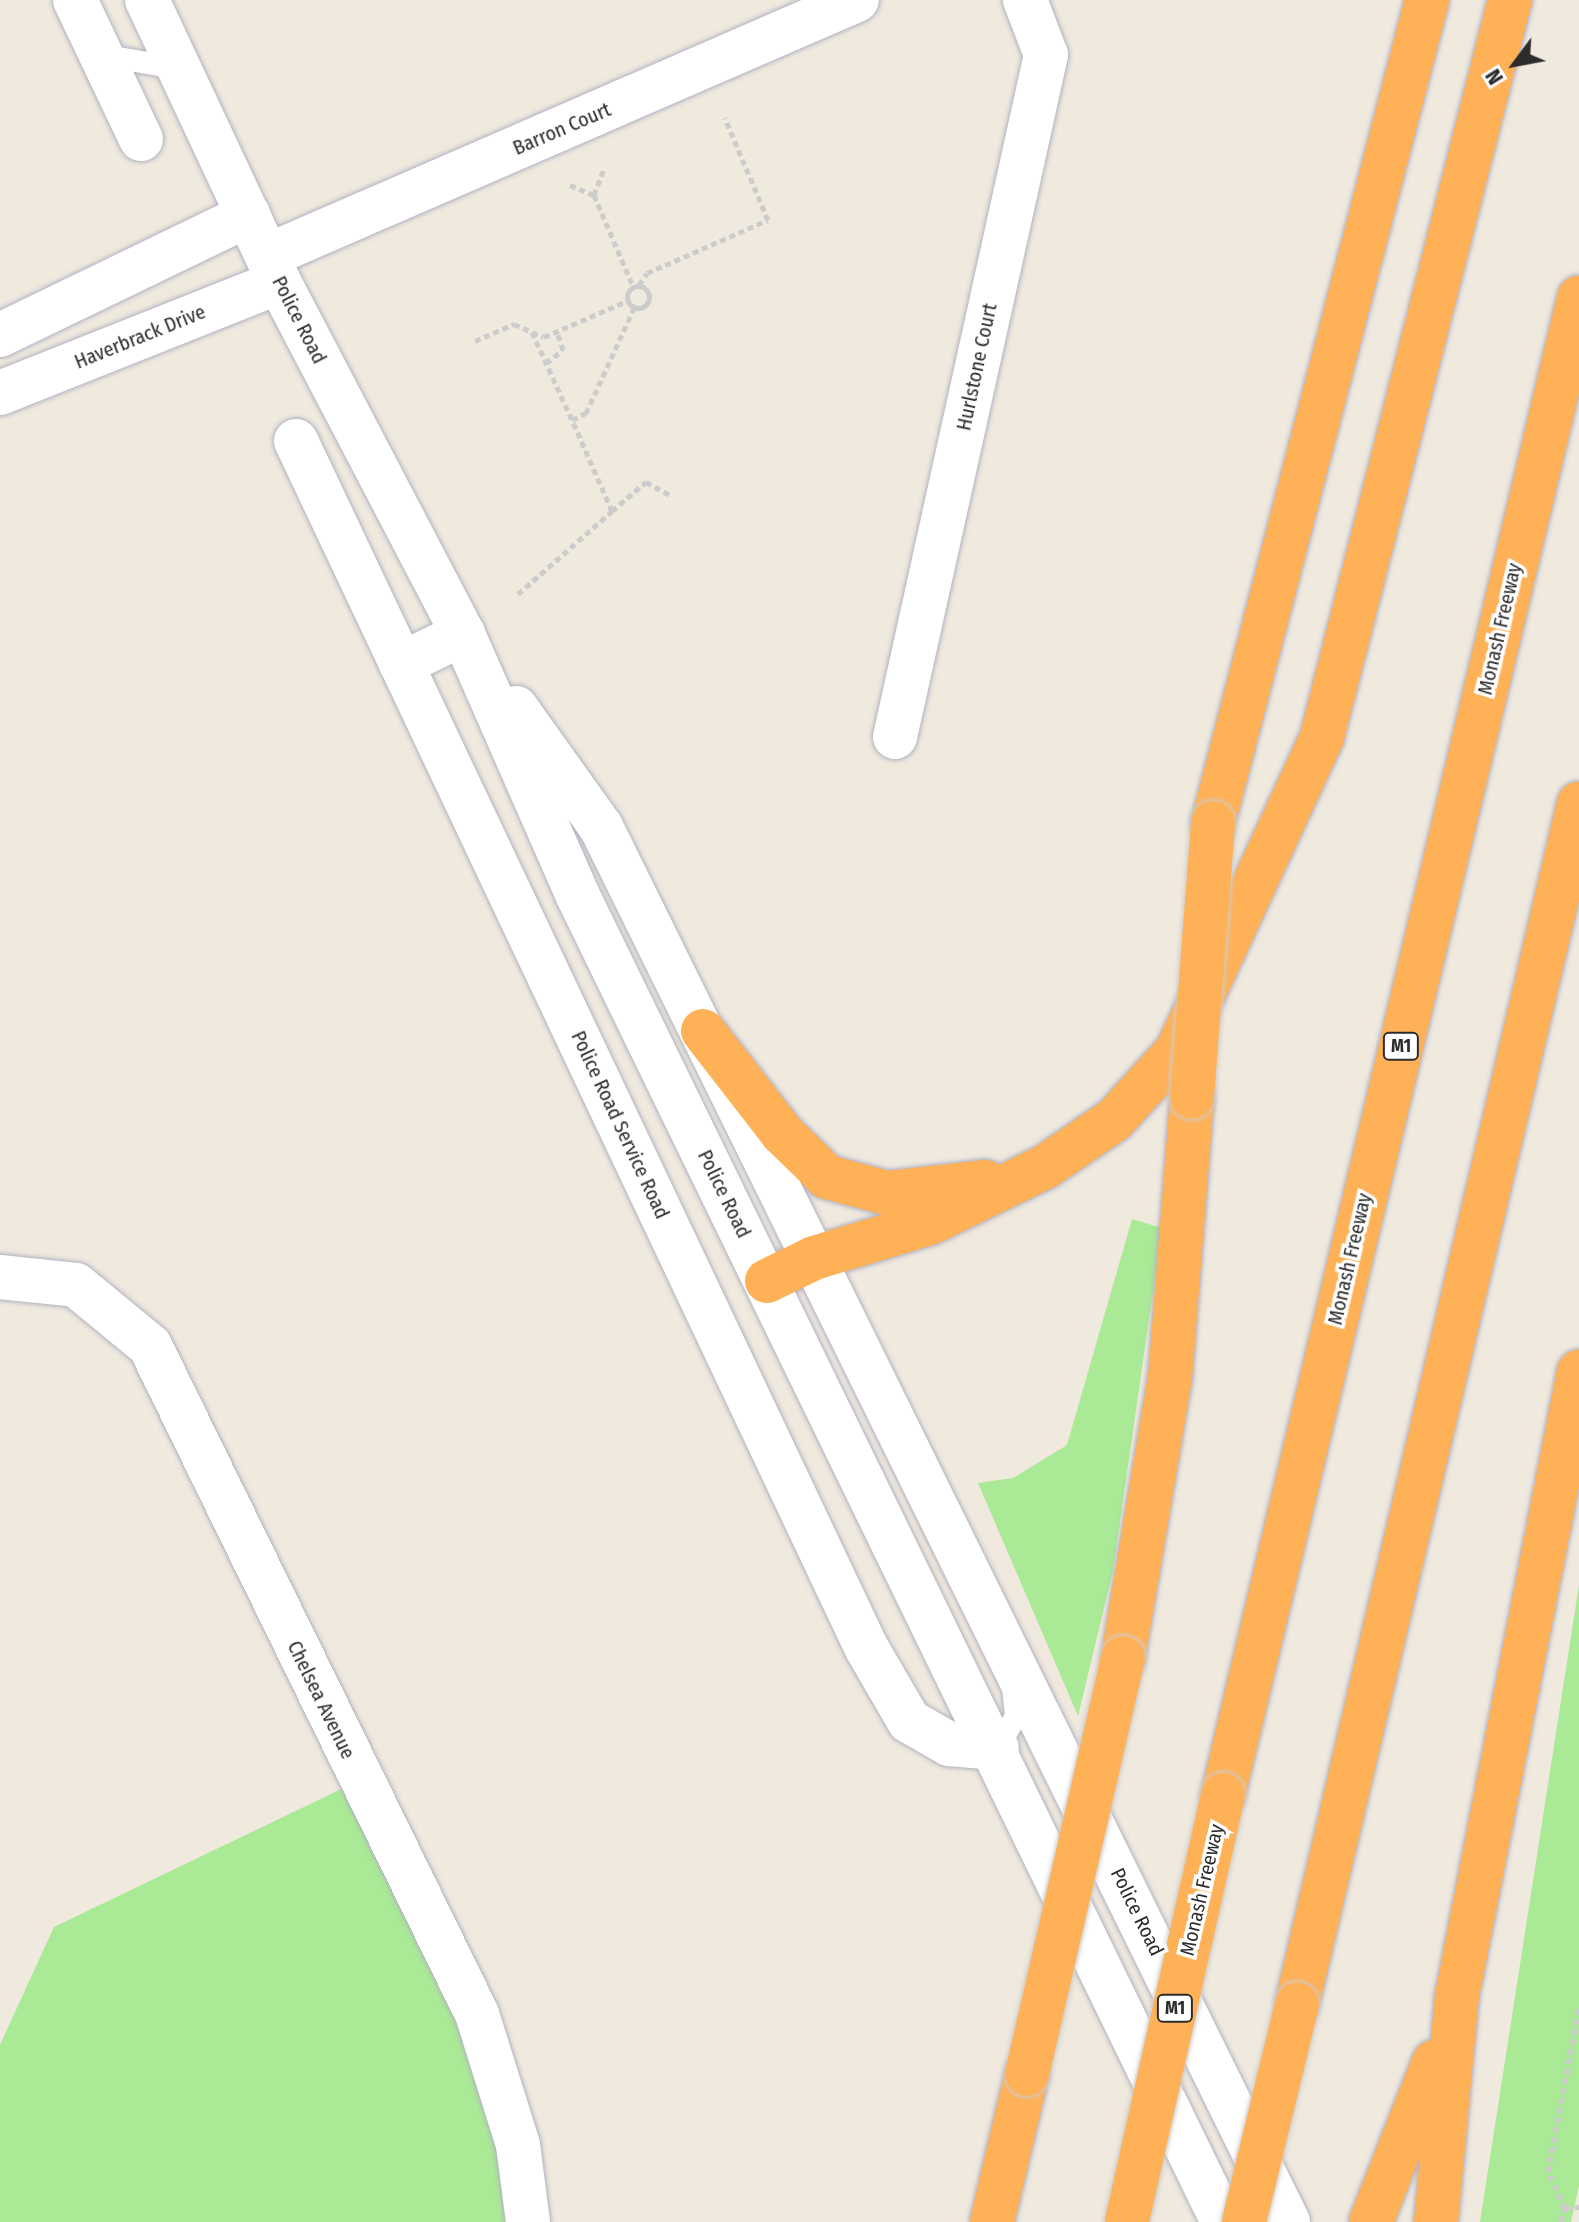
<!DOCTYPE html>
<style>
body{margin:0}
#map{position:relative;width:1579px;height:2222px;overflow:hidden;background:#efe9de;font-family:"Fira Sans Condensed",sans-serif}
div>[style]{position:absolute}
.green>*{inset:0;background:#aae996}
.path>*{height:5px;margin-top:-2.5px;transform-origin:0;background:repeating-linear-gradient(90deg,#ccc 0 6px,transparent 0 10px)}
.path>.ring{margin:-2.5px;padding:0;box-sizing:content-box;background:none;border:5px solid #ccc;border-radius:50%}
.roads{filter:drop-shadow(0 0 2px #b2b2c1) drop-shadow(0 0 2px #b2b2c1)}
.lane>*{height:22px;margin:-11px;padding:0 11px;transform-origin:11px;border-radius:11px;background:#fff}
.street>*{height:44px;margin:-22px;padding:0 22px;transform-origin:22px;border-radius:22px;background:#fff}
.secondary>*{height:44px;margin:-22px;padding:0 22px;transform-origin:22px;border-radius:22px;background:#fff}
.highway>*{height:44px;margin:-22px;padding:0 22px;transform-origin:22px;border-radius:22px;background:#ffb158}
.bridges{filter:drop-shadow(0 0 2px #ccc) drop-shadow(0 0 2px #ccc)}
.highway-bridge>*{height:44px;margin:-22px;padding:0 22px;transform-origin:22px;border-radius:22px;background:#ffb158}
span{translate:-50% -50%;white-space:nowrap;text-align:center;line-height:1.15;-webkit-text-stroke:7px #fff;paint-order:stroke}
.shield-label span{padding:2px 6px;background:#fff;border:2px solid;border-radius:6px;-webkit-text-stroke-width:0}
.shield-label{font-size:18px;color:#2c2c2c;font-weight:700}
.street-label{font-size:20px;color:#2c2c2c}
.north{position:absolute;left:1475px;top:24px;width:80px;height:80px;-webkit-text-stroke:6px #fff;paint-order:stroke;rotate:238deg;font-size:22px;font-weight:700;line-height:32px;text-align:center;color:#2c2c2c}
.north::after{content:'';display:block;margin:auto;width:28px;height:36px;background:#2c2c2c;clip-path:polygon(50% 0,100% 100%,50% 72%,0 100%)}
</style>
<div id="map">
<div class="green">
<div style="clip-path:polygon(1132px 1219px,1162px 1228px,1113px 1571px,1078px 1716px,978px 1483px,1013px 1478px,1067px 1445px)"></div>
<div style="clip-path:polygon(1579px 1585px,1579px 2186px,1571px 2222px,1480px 2222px)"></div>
<div style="clip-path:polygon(360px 1780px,477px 2014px,528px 2222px,0 2222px,0 2045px,54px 1927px)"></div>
</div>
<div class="path">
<div style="left:570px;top:185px;width:26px;rotate:23deg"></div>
<div style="left:594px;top:195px;width:26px;rotate:-69deg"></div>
<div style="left:594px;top:195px;width:99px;rotate:66.8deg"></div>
<div style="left:639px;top:285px;width:14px;rotate:-56deg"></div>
<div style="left:647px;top:273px;width:132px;rotate:-23.7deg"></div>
<div style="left:768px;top:220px;width:111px;rotate:-112.9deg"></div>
<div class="ring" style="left:627px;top:286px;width:17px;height:17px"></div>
<div style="left:532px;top:332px;width:97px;rotate:65.6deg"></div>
<div style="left:544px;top:337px;width:90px;rotate:-23.4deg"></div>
<div style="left:475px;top:341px;width:43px;rotate:-23.6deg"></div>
<div style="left:514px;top:324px;width:32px;rotate:24deg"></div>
<div style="left:546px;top:363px;width:21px;rotate:-37deg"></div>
<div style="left:563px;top:350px;width:20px;rotate:-108deg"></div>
<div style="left:612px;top:511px;width:45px;rotate:-40.5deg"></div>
<div style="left:646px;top:482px;width:29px;rotate:29deg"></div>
<div style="left:518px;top:594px;width:125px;rotate:-41.4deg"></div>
<div style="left:612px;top:511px;width:99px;rotate:-113.7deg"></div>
<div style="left:572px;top:420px;width:16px;rotate:-27deg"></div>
<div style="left:586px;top:413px;width:115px;rotate:-65.4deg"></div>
<div style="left:1565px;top:2208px;width:14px;rotate:-4deg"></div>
<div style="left:1561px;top:2222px;width:15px;rotate:-74deg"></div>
<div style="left:1565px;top:2208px;width:40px;rotate:-115deg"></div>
<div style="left:1548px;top:2172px;width:167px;rotate:-79.3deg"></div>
</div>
<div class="roads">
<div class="lane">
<div style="left:101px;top:55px;width:76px;rotate:9.8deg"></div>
<div style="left:997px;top:1748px;width:37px;rotate:-59deg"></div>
<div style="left:1016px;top:1716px;width:27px;rotate:-96deg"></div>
</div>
<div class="street">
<div style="left:75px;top:0;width:154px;rotate:64.6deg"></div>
<div style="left:267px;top:256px;width:643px;rotate:-23.46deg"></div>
<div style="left:296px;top:441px;width:1334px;rotate:64.7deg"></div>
<div style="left:866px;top:1647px;width:86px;rotate:59.8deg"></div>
<div style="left:909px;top:1721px;width:46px;rotate:29.9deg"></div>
<div style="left:949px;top:1744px;width:48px;rotate:4.8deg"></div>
<div style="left:401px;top:664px;width:69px;rotate:-25.8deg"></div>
<div style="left:895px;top:737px;width:699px;rotate:-77.52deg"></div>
<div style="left:1046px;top:55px;width:59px;rotate:-110.9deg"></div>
<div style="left:0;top:1277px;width:76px;rotate:6deg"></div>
<div style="left:76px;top:1285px;width:96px;rotate:39.5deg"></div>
<div style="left:150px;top:1346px;width:744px;rotate:63.92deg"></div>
<div style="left:477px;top:2014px;width:137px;rotate:72.6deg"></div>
<div style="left:518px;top:2145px;width:78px;rotate:82.6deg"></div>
</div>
<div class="secondary">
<div style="left:147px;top:0;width:311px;rotate:64.9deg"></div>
<div style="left:279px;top:282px;width:397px;rotate:62.4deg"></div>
<div style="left:463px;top:634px;width:286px;rotate:66.3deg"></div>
<div style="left:578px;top:896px;width:1475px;rotate:64.06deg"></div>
<div style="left:0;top:335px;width:276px;rotate:-25.8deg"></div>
<div style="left:0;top:393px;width:300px;rotate:-21.7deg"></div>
<div style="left:516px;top:708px;width:146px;rotate:54.5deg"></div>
<div style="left:601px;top:827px;width:1555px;rotate:63.78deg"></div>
</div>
<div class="highway">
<div style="left:1213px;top:823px;width:850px;rotate:-75.42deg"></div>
<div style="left:703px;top:1031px;width:129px;rotate:52.2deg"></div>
<div style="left:782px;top:1133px;width:63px;rotate:44.4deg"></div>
<div style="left:827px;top:1177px;width:62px;rotate:14.9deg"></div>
<div style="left:887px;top:1193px;width:99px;rotate:-6.4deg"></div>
<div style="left:767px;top:1281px;width:52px;rotate:-26.1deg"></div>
<div style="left:814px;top:1258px;width:121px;rotate:-16.8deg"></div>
<div style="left:930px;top:1223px;width:128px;rotate:-26deg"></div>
<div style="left:1045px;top:1167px;width:83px;rotate:-34.3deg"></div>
<div style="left:1114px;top:1120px;width:93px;rotate:-47.6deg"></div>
<div style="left:1177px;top:1051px;width:346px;rotate:-65.2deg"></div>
<div style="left:1322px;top:737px;width:761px;rotate:-75.69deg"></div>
<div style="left:1123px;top:1658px;width:284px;rotate:-80.5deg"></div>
<div style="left:1170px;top:1378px;width:282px;rotate:-85.5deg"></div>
<div style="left:1223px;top:1795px;width:1539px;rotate:-76.62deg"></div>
<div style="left:1297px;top:2004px;width:1233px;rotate:-76.78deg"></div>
<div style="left:992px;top:2222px;width:152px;rotate:-76.7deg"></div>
<div style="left:1371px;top:2222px;width:172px;rotate:-68.5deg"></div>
<div style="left:1436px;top:2222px;width:227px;rotate:-84.7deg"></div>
<div style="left:1457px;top:1996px;width:636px;rotate:-78.94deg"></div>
</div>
</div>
<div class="bridges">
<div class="highway-bridge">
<div style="left:1192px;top:1097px;width:275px;rotate:-85.6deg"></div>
<div style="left:1027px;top:2074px;width:427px;rotate:-77deg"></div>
<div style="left:1127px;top:2221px;width:437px;rotate:-77.3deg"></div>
<div style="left:1244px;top:2222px;width:224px;rotate:-76.3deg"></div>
</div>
</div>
<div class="shield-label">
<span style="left:1401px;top:1046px">M1</span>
<span style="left:1175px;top:2008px">M1</span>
</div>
<div class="street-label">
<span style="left:562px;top:129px;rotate:-23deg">Barron Court</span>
<span style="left:299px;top:320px;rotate:63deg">Police Road</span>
<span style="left:140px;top:337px;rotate:-22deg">Haverbrack Drive</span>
<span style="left:977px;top:367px;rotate:-78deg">Hurlstone Court</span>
<span style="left:1500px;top:629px;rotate:-77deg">Monash Freeway</span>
<span style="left:620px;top:1125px;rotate:65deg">Police Road Service Road</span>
<span style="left:724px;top:1194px;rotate:64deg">Police Road</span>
<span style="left:1350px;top:1259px;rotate:-77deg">Monash Freeway</span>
<span style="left:321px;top:1700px;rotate:64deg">Chelsea Avenue</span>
<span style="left:1202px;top:1890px;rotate:-77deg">Monash Freeway</span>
<span style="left:1137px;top:1912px;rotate:64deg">Police Road</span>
</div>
<div class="north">N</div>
</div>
